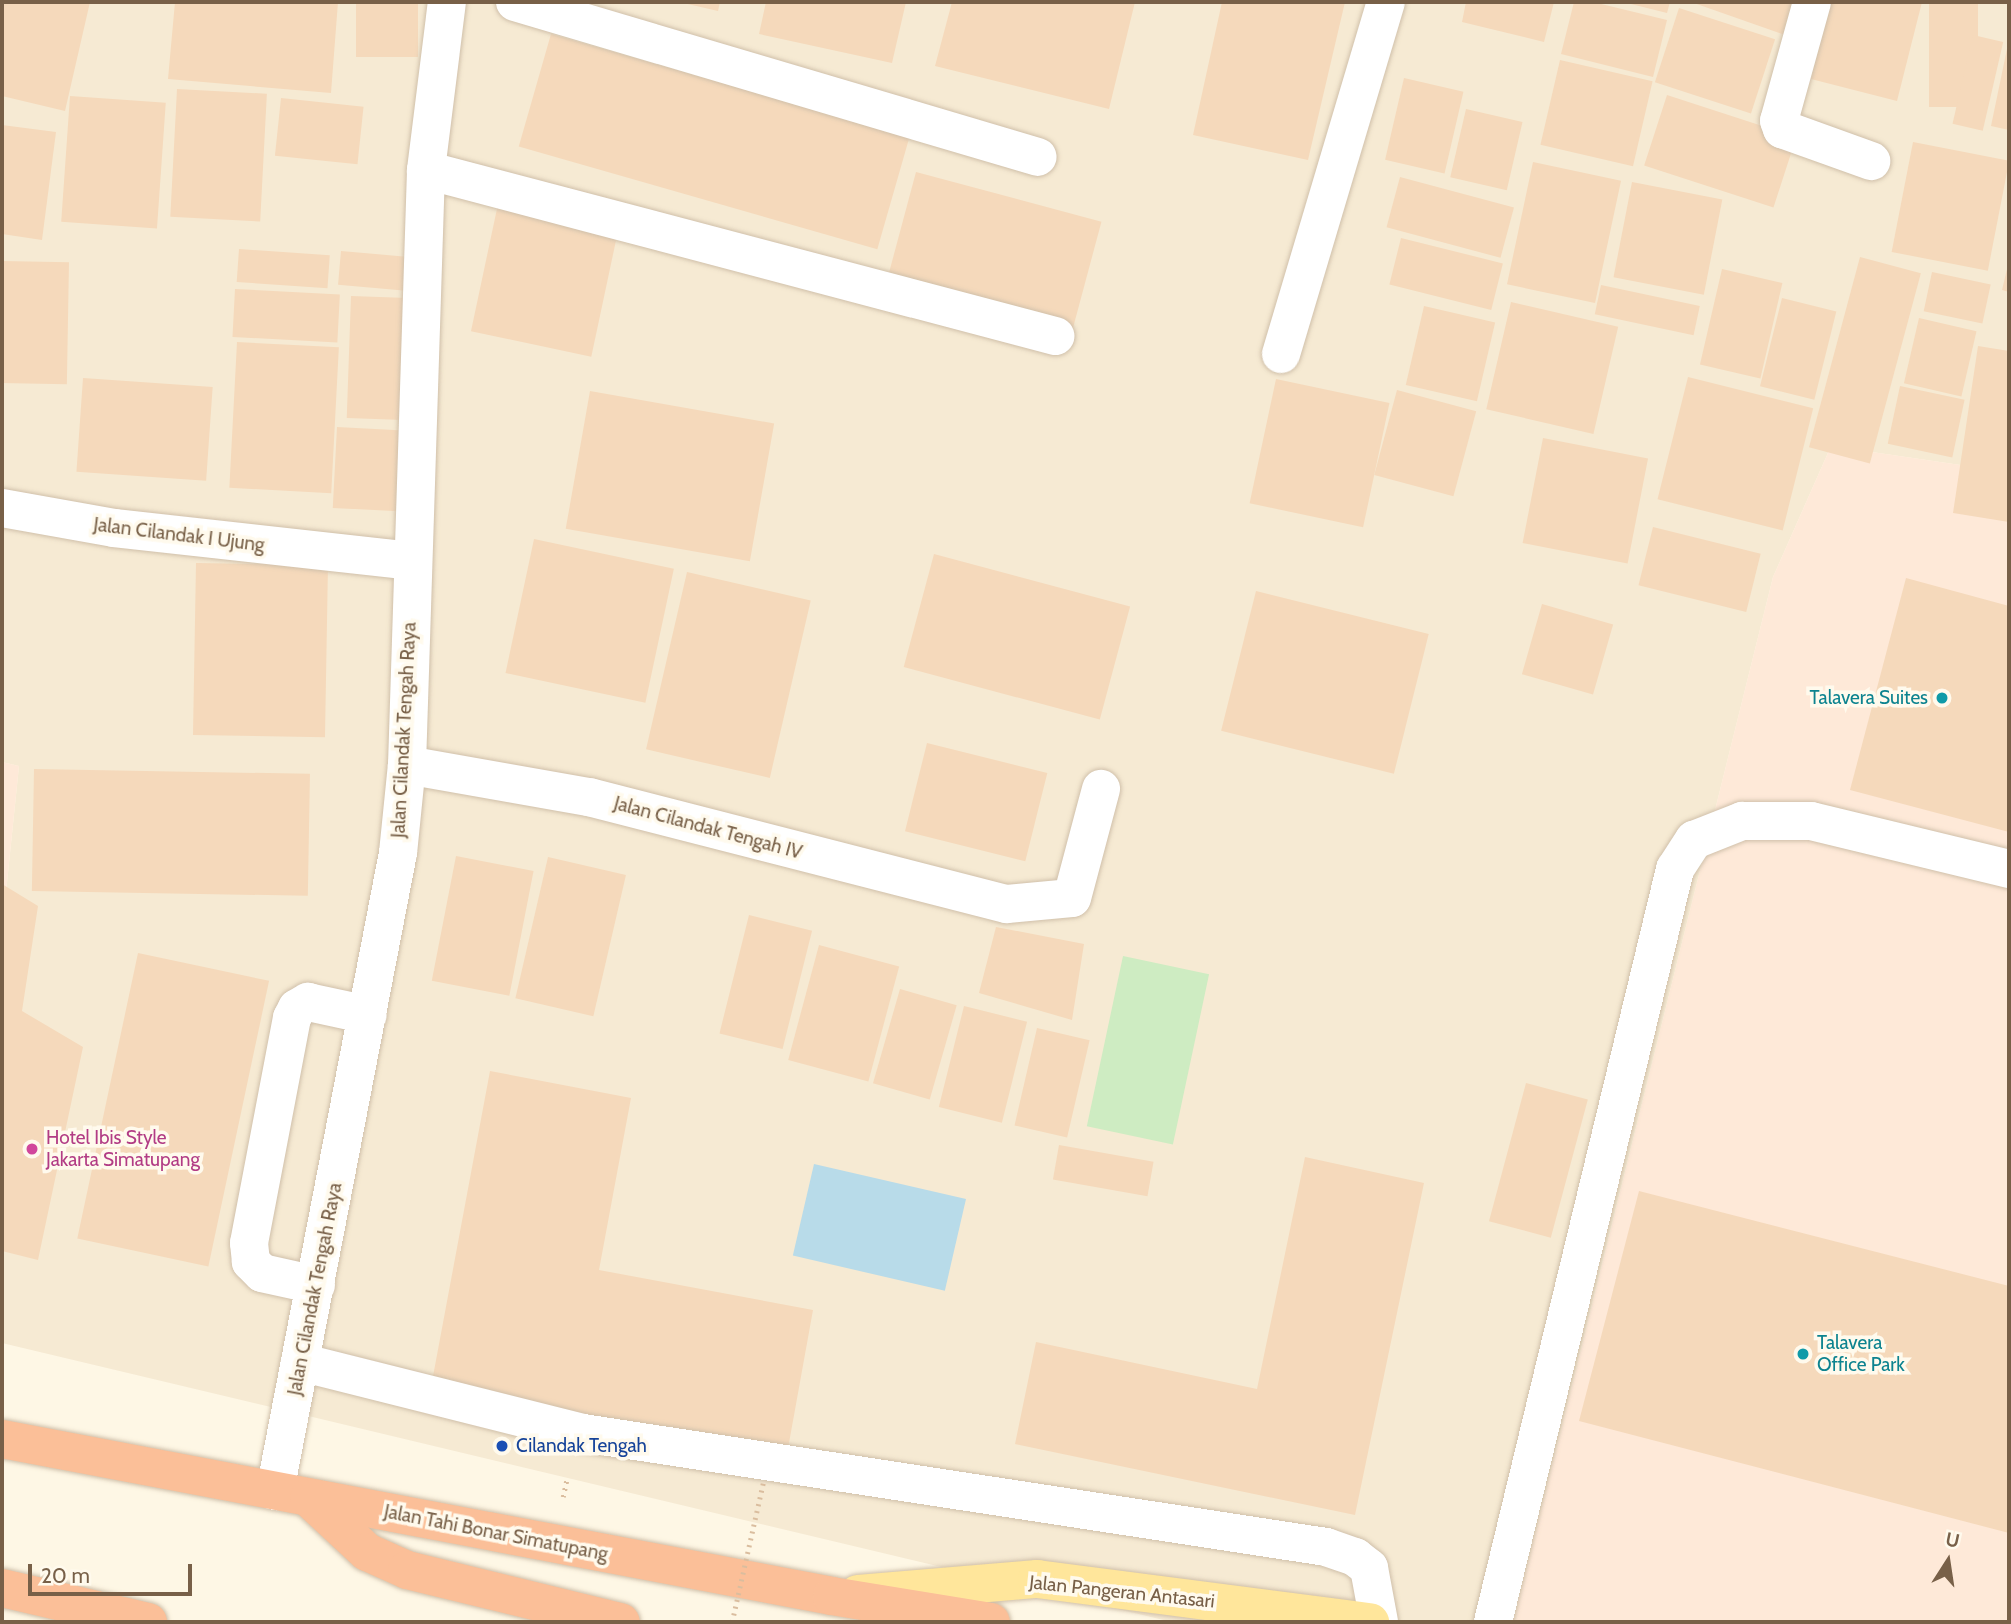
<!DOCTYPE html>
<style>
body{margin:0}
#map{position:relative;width:2011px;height:1624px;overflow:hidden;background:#fef7e5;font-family:Cabin,sans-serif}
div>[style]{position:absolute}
.residential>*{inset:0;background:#f6ead3}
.commercial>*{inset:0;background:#fee9d8}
.green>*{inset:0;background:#ceecc2;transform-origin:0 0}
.water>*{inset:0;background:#b8dbe9;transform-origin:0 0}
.building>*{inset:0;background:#f5d9bb;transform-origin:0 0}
.path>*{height:4.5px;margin-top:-2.25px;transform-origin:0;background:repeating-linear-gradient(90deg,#dabd9e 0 2px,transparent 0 7px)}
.roads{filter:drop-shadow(0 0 2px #d0c0aa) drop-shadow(0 0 2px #d0c0aa)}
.minor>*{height:38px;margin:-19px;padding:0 19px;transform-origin:19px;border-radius:19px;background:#fff}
.major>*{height:38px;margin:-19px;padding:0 19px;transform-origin:19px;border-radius:19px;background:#ffe69b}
.highway>*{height:38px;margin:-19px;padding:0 19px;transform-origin:19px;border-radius:19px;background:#fbbf98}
.path-bridge>*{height:4.5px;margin-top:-2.25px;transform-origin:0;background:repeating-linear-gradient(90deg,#dabd9e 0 2px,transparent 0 7px)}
.dots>*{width:19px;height:19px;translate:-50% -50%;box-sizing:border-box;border:4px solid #fffaed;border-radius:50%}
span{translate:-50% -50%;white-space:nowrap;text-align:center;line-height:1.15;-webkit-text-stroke:7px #fffaed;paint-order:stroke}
.street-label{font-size:19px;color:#786048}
.culture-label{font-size:19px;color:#0d838f}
.right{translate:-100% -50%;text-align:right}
.left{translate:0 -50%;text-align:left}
.hotel-label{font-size:19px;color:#b23c85}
.transit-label{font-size:19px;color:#164399}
.frame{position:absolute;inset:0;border:4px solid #786048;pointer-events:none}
.north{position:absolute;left:1913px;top:1526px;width:70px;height:70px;-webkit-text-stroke:5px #fffaed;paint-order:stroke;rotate:12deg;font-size:19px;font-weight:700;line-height:28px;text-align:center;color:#786048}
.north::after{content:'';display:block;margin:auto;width:24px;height:32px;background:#786048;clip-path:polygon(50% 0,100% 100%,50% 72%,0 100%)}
.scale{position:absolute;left:28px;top:1564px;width:164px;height:32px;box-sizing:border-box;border:4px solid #786048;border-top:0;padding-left:9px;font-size:21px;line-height:24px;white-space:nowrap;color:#786048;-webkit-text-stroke:5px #fffaed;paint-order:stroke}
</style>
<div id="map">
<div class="residential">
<div style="clip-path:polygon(2px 2px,2009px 2px,2009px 367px,1981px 468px,1831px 446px,1773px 577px,1513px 1622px,1172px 1622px,2px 1343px,2px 931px,19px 766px,2px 762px)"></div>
</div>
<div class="commercial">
<div style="clip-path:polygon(2009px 367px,2009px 1622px,1513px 1622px,1773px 577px,1831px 446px,1981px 468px)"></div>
<div style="clip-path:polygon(2px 762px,19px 766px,2px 931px)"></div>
</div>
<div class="green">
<div style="left:1123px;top:956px;width:88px;height:174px;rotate:12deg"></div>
</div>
<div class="water">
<div style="left:814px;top:1164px;width:156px;height:94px;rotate:13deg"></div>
</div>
<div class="building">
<div style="clip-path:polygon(2px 2px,90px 2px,65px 111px,2px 96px)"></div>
<div style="clip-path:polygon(175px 2px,338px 2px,331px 93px,168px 79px)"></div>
<div style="left:356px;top:2px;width:62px;height:55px"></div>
<div style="clip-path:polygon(679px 2px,720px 2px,718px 11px)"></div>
<div style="clip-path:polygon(766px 2px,906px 2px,892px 63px,759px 34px)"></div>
<div style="clip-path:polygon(952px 2px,1135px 2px,1109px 109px,935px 66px)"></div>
<div style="clip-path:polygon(1222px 2px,1345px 2px,1308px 160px,1193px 135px)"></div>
<div style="clip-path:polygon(1466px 2px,1554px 2px,1544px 42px,1462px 22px)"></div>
<div style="clip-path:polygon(1574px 2px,1593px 2px,1667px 20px,1653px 77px,1561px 54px)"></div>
<div style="clip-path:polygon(1623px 2px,1670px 2px,1667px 13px)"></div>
<div style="clip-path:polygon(1691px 2px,1800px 2px,1788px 36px)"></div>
<div style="clip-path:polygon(1830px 2px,1922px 2px,1897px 101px,1811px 79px)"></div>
<div style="left:1929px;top:2px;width:49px;height:105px"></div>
<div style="left:1679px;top:8px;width:101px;height:78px;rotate:18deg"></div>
<div style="left:551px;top:34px;width:373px;height:117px;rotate:16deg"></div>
<div style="left:1973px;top:35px;width:31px;height:91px;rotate:13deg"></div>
<div style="clip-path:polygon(2008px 44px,2009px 44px,2009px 130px,1991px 126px)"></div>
<div style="left:1560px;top:60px;width:95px;height:87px;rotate:13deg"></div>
<div style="left:1404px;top:78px;width:61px;height:84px;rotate:13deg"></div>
<div style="left:177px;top:89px;width:90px;height:128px;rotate:3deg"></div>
<div style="left:1667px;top:95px;width:136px;height:74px;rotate:18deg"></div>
<div style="left:70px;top:96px;width:96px;height:126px;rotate:4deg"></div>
<div style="left:281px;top:98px;width:83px;height:58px;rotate:6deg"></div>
<div style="left:1466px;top:109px;width:58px;height:70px;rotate:13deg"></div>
<div style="clip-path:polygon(2px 125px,56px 132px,42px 240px,2px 234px)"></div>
<div style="left:1913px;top:142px;width:98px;height:112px;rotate:11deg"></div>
<div style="left:1533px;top:162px;width:90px;height:125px;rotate:12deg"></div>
<div style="left:916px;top:172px;width:192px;height:116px;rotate:15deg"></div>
<div style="left:1400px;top:177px;width:118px;height:52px;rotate:15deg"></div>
<div style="left:1632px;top:182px;width:92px;height:97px;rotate:11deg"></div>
<div style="left:498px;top:204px;width:123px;height:130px;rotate:12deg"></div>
<div style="left:1401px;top:238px;width:105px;height:48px;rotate:14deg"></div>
<div style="left:239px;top:249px;width:91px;height:33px;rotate:4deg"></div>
<div style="left:341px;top:251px;width:74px;height:34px;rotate:5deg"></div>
<div style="left:1860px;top:257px;width:63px;height:197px;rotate:15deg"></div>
<div style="left:2px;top:261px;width:67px;height:122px;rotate:1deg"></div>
<div style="clip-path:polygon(2008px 265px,2009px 265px,2009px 292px,2002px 290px)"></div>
<div style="left:1722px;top:269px;width:62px;height:98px;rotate:13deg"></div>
<div style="left:1932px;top:272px;width:60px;height:40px;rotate:12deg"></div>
<div style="left:1601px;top:285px;width:101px;height:30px;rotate:12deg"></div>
<div style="left:235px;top:289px;width:105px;height:48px;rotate:3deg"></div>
<div style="left:351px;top:296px;width:64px;height:122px;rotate:2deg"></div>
<div style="left:1782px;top:298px;width:56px;height:91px;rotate:14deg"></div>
<div style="left:1511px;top:302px;width:110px;height:110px;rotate:13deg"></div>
<div style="left:1424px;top:306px;width:73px;height:81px;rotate:13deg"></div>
<div style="left:1919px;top:318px;width:59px;height:67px;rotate:13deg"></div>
<div style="left:237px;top:342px;width:102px;height:146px;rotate:3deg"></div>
<div style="clip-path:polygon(1978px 346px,2009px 351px,2009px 522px,1953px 513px)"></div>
<div style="left:1688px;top:377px;width:129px;height:126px;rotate:14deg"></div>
<div style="left:83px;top:378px;width:130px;height:94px;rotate:4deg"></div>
<div style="left:1276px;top:379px;width:116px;height:127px;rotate:12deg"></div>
<div style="left:1900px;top:386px;width:66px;height:59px;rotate:12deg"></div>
<div style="left:1397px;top:390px;width:82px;height:88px;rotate:15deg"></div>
<div style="left:590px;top:391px;width:187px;height:140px;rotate:10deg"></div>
<div style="left:337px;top:427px;width:76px;height:81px;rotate:3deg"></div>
<div style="left:1543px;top:438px;width:107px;height:107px;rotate:11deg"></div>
<div style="left:1653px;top:527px;width:111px;height:60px;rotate:14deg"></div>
<div style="left:534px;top:539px;width:143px;height:137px;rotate:12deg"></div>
<div style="left:934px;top:554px;width:203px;height:117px;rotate:15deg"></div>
<div style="left:196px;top:563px;width:132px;height:172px;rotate:1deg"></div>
<div style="left:687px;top:572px;width:127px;height:182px;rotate:13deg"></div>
<div style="clip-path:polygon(1906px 578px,2009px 606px,2009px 832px,1850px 790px)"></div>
<div style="left:1256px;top:591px;width:178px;height:144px;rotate:14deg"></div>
<div style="left:1542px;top:604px;width:74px;height:73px;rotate:16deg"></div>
<div style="left:927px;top:743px;width:124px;height:91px;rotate:14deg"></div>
<div style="left:34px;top:769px;width:276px;height:122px;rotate:1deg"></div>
<div style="left:456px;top:856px;width:79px;height:127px;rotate:11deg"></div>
<div style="left:548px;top:857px;width:80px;height:145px;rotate:13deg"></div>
<div style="clip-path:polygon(2px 884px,38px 906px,22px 1011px,83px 1047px,38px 1260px,2px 1251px)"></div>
<div style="left:749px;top:915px;width:65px;height:122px;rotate:14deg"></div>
<div style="clip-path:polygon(996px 927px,1084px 944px,1072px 1020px,979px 993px)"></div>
<div style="left:819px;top:945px;width:83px;height:119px;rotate:15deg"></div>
<div style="left:138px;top:953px;width:134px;height:292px;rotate:12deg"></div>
<div style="left:900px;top:989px;width:59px;height:98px;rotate:16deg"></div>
<div style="left:964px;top:1006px;width:65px;height:104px;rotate:14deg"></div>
<div style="left:1037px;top:1028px;width:54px;height:100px;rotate:13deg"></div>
<div style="clip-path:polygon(490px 1071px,631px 1098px,599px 1270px,813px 1310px,787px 1454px,431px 1387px)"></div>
<div style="left:1526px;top:1083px;width:64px;height:143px;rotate:15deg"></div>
<div style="left:1059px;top:1145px;width:96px;height:35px;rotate:10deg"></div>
<div style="clip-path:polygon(1305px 1157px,1424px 1183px,1355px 1515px,1015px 1444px,1036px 1342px,1257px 1389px)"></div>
<div style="clip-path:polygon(1639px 1191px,2009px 1286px,2009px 1533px,1579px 1421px)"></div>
</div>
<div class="path">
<div style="left:563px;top:1497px;width:19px;rotate:-78deg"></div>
</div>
<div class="roads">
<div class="minor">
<div style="left:515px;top:2px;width:545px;rotate:16.51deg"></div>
<div style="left:1812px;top:2px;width:123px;rotate:105.5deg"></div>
<div style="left:1779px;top:121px;width:9px;rotate:69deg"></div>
<div style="left:1782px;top:129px;width:95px;rotate:19.8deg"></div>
<div style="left:426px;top:170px;width:651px;rotate:14.78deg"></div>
<div style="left:1281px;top:354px;width:367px;rotate:-73.4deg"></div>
<div style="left:2px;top:508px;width:114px;rotate:10.1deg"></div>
<div style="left:114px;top:528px;width:299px;rotate:6.3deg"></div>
<div style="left:407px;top:765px;width:185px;rotate:10deg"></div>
<div style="left:589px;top:797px;width:431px;rotate:14.4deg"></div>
<div style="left:1007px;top:904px;width:65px;rotate:-5.3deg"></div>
<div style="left:1072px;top:898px;width:113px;rotate:-75.1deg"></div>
<div style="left:316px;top:1285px;width:55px;rotate:-167.5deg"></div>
<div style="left:262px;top:1273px;width:16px;rotate:-135deg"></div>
<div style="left:251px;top:1262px;width:19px;rotate:-96deg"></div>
<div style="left:249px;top:1243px;width:229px;rotate:-79.2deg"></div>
<div style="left:292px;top:1018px;width:11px;rotate:-63deg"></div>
<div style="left:297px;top:1008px;width:13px;rotate:-29deg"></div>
<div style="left:308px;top:1002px;width:61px;rotate:12.2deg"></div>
<div style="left:300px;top:1362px;width:292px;rotate:14.1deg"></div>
<div style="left:583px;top:1433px;width:752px;rotate:8.72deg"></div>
<div style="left:1326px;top:1547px;width:31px;rotate:19deg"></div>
<div style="left:1355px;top:1557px;width:18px;rotate:38deg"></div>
<div style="left:1369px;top:1568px;width:55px;rotate:79.5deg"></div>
<div style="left:275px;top:1491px;width:650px;rotate:-79.09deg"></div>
<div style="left:398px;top:853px;width:88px;rotate:-84.2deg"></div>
<div style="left:407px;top:765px;width:595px;rotate:-88.17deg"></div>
<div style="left:426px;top:170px;width:169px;rotate:-82.9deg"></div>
<div style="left:1493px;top:1622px;width:775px;rotate:-76.41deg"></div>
<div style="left:1675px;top:869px;width:35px;rotate:-57deg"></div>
<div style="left:1694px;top:840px;width:52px;rotate:-21.6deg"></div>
<div style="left:1742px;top:821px;width:69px"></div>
<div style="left:1811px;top:821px;width:204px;rotate:13.6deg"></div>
</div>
<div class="major">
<div style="left:858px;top:1594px;width:180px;rotate:-4.8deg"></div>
<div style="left:1037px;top:1579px;width:336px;rotate:7.4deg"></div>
</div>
<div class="highway">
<div style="left:2px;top:1439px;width:845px;rotate:10.71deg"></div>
<div style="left:832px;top:1596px;width:161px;rotate:9.3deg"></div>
<div style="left:309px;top:1498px;width:79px;rotate:43deg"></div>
<div style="left:367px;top:1552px;width:44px;rotate:24.2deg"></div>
<div style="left:407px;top:1570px;width:220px;rotate:13.7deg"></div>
<div style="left:2px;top:1588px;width:150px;rotate:13.1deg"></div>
</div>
</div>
<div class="path-bridge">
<div style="left:732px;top:1622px;width:142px;rotate:-77.4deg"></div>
</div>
<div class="dots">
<div style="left:1942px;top:698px;background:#0f9aa8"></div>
<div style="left:32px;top:1149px;background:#d1479c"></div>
<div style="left:1803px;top:1354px;background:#0f9aa8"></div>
<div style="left:502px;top:1446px;background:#1a4fb4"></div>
</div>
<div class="street-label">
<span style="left:179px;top:535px;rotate:7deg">Jalan Cilandak I Ujung</span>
<span style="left:404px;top:730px;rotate:-87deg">Jalan Cilandak Tengah Raya</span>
<span style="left:708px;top:828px;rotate:15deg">Jalan Cilandak Tengah IV</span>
<span style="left:315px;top:1289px;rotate:-79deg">Jalan Cilandak Tengah Raya</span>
<span style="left:496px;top:1533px;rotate:11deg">Jalan Tahi Bonar Simatupang</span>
<span style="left:1122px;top:1592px;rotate:6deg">Jalan Pangeran Antasari</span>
</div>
<div class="culture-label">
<span class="right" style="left:1928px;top:698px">Talavera Suites</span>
<span class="left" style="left:1817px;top:1354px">Talavera<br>Office Park</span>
</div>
<div class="hotel-label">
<span class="left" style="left:46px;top:1149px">Hotel Ibis Style<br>Jakarta Simatupang</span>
</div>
<div class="transit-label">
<span class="left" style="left:516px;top:1446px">Cilandak Tengah</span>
</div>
<div class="frame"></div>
<div class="north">U</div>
<div class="scale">20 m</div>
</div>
